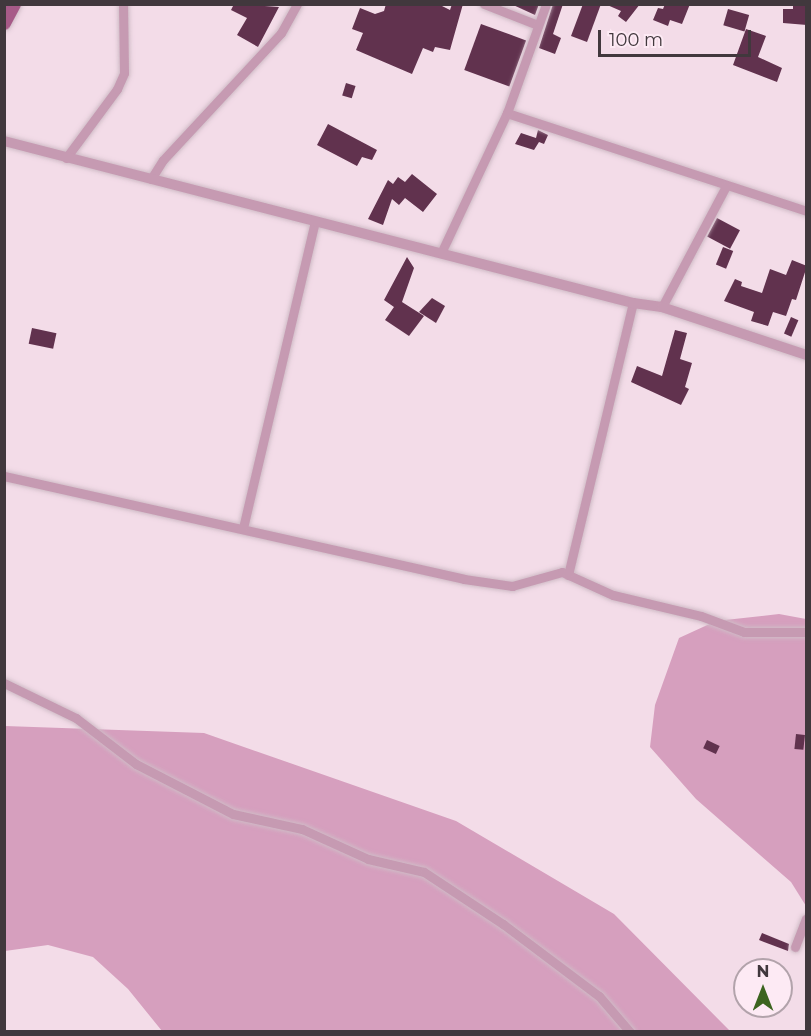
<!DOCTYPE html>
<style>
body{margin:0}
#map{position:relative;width:811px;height:1036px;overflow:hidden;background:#f3dce8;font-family:Montserrat,sans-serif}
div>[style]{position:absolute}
.forest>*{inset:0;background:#d69fbe}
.building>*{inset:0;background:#61324e;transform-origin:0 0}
.roads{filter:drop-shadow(0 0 2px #cfbbc6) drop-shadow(0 0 2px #cfbbc6)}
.minor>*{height:9px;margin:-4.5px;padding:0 4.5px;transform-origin:4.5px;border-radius:4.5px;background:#c69ab2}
.tertiary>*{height:10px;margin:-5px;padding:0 5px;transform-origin:5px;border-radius:5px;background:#c69ab2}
.primary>*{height:14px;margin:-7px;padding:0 7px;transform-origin:7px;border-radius:7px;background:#a75a88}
span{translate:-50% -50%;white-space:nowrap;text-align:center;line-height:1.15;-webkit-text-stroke:6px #fdeaf4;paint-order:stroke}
.frame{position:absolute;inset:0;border:6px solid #41383d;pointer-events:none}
.north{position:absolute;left:733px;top:958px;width:60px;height:60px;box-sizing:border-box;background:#fdeaf4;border:2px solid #b2a3ab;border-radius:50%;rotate:0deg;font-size:16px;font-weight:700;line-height:24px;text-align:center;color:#41383d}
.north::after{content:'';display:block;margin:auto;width:21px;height:27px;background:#3c641f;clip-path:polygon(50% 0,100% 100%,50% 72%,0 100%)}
.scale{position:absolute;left:598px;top:30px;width:153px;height:27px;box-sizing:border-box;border:3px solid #41383d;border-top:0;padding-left:8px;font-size:18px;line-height:21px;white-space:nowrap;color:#41383d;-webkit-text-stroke:4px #fdeaf4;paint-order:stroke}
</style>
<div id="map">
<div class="forest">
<div style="clip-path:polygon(779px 614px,806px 619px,806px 906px,791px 882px,696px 799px,650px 747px,655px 705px,679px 638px,716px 621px)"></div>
<div style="clip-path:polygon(5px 726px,204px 733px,456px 821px,614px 914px,730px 1031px,162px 1031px,128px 989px,93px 957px,48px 945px,5px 951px)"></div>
</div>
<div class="building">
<div style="clip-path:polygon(234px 4px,279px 7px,258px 47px,237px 35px,247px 18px,231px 10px)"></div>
<div style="clip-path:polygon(386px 4px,438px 4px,450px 10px,452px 4px,463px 4px,450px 50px,435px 47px,433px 52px,423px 48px,412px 74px,356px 50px,363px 33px,352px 29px,360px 8px,375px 14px,384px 11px)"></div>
<div style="clip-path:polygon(511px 4px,539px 4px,535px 15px)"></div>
<div style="clip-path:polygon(553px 4px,563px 4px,553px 34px,561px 38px,555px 54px,539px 48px)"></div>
<div style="clip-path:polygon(583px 4px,601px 4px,587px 42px,571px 36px)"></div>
<div style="clip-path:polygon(605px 4px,640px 4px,626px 22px,618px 16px,621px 11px)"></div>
<div style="clip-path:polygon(665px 4px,690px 4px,682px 24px,670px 20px,668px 26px,653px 20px,658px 8px,663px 9px)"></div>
<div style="clip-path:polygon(793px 4px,807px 4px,807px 25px,783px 23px,783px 9px,793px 9px)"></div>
<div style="left:728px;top:9px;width:22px;height:17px;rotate:16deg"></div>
<div style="left:481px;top:24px;width:48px;height:49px;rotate:20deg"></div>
<div style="clip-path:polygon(746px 29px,766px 36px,758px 57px,782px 68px,777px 82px,733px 65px)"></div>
<div style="left:346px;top:83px;width:10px;height:13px;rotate:17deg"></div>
<div style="clip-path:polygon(328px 124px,377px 150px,372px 160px,362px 157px,357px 166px,317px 145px)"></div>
<div style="clip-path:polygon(538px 130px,548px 135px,544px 144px,539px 142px,534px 150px,515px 144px,521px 133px,536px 138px)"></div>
<div style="clip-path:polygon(412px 174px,437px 194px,423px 212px,405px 198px,399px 205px,392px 199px,383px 225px,368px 219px,388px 180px,393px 184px,398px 177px,405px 182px)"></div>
<div style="left:717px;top:218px;width:26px;height:21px;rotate:28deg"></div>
<div style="left:723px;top:247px;width:11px;height:19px;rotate:22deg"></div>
<div style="clip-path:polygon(407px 257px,414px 268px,402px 302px,424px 316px,409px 336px,385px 320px,394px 307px,384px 300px)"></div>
<div style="clip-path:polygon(792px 260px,807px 266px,796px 300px,792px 299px,786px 316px,773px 312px,768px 326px,751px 321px,754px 312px,724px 301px,735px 279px,742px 282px,741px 286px,762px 293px,770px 269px,786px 275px)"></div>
<div style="clip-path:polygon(432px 298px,445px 306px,436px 323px,419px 312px)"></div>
<div style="left:791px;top:317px;width:8px;height:18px;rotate:23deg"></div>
<div style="left:32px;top:328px;width:25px;height:16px;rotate:12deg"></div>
<div style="clip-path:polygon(675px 330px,687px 333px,680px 359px,692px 363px,685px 387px,689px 389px,681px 405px,631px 382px,637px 366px,662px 376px)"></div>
<div style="left:796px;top:734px;width:9px;height:15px;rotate:6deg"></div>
<div style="left:707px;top:740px;width:14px;height:9px;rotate:25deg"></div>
<div style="clip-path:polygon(762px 933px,789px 944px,788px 951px,759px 940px)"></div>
</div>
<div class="roads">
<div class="minor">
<div style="left:484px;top:4px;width:58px;rotate:21.3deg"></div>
<div style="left:507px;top:113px;width:315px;rotate:18.1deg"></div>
<div style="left:66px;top:158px;width:86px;rotate:-53.5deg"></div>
<div style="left:117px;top:89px;width:17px;rotate:-66deg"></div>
<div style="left:124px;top:73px;width:69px;rotate:-90.8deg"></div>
<div style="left:151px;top:179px;width:22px;rotate:-58deg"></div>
<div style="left:163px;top:160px;width:173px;rotate:-47.1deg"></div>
<div style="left:281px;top:33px;width:33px;rotate:-61deg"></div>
<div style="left:441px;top:253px;width:155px;rotate:-64.8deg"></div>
<div style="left:507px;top:113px;width:116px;rotate:-70.3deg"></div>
<div style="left:662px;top:307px;width:137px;rotate:-62.1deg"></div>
<div style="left:4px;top:476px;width:471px;rotate:12.6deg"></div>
<div style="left:464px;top:579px;width:49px;rotate:8.3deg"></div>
<div style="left:512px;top:586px;width:52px;rotate:-15.6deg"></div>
<div style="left:562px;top:572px;width:56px;rotate:24.3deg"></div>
<div style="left:613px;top:595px;width:90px;rotate:13.4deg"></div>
<div style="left:701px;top:616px;width:46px;rotate:20.4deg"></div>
<div style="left:744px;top:632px;width:62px"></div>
<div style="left:243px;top:528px;width:315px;rotate:-76.8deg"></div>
<div style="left:568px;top:575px;width:280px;rotate:-76.6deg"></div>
<div style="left:4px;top:683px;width:80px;rotate:25.9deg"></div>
<div style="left:76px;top:718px;width:76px;rotate:37.5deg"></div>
<div style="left:136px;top:764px;width:109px;rotate:27.3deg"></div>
<div style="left:233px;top:814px;width:71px;rotate:12.3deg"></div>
<div style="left:302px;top:829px;width:72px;rotate:24.4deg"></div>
<div style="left:368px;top:859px;width:57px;rotate:13.1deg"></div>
<div style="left:424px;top:872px;width:95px;rotate:33.4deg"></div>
<div style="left:503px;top:924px;width:120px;rotate:36.9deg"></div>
<div style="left:599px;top:996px;width:48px;rotate:49.3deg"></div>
<div style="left:795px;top:947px;width:30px;rotate:-69deg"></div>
</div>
<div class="tertiary">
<div style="left:4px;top:141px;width:650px;rotate:14.44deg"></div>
<div style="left:633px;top:303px;width:29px;rotate:8deg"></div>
<div style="left:662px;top:307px;width:152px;rotate:18.4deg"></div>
</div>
<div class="primary">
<div style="left:4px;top:23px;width:21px;rotate:-62deg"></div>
</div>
</div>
<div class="frame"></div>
<div class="north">N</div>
<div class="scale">100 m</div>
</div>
